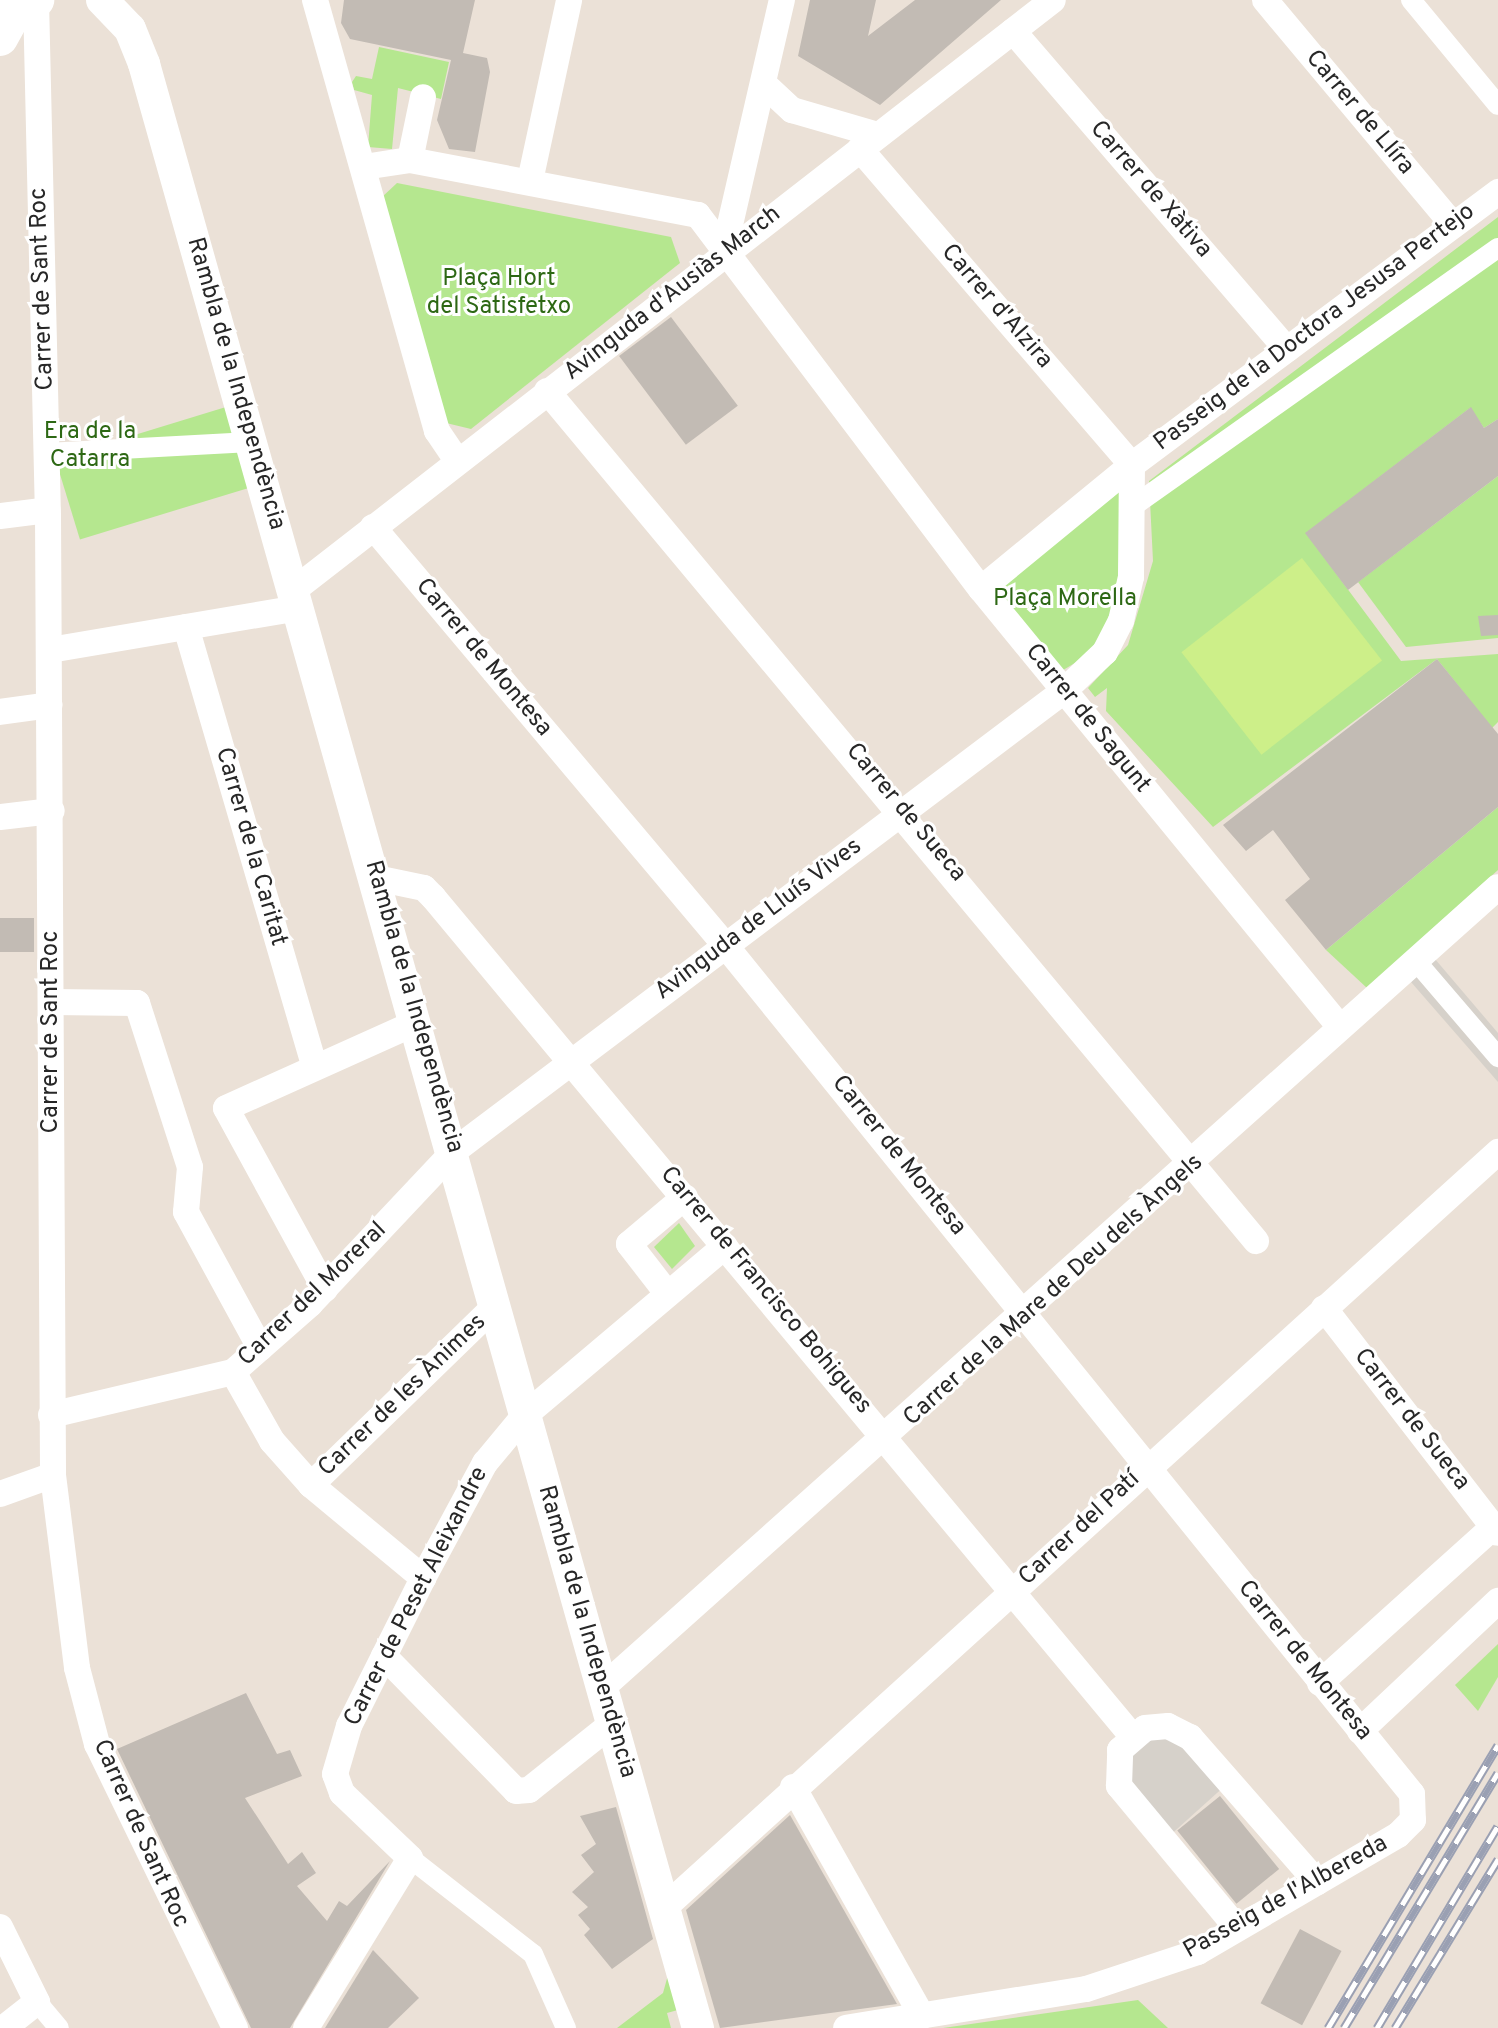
<!DOCTYPE html>
<meta charset="utf-8">
<style>
body{margin:0}
#map{position:relative;width:1498px;height:2028px;overflow:hidden;background:#ebe1d7;font-family:Overpass,sans-serif}
div>[style]{position:absolute}
.green>*{inset:0;background:#b5e78f;transform-origin:0 0}
.pitch>*{inset:0;background:#cdef89;transform-origin:0 0}
.plaza>*{inset:0;background:#d6d1ca}
.building>*{inset:0;background:#c2bbb4;transform-origin:0 0}
.pedestrian>*{height:20px;margin:-10px;padding:0 10px;transform-origin:10px;border-radius:10px;background:#fff}
.minor>*{height:26px;margin:-13px;padding:0 13px;transform-origin:13px;border-radius:13px;background:#fff}
.tertiary>*{height:32px;margin:-16px;padding:0 16px;transform-origin:16px;border-radius:16px;background:#fff}
.secondary>*{height:36px;margin:-18px;padding:0 18px;transform-origin:18px;border-radius:18px;background:#fff}
.rail>*{height:9px;margin-top:-4.5px;transform-origin:0;background:repeating-linear-gradient(90deg,#fff 0 18px,#9aa0b3 0 36px);box-sizing:border-box;border-block:2px solid #9aa0b3}
span{translate:-50% -50%;white-space:nowrap;text-align:center;line-height:1.15;-webkit-text-stroke:6px #fff;paint-order:stroke}
.street-label{font-size:24px;color:#272727}
.park-label{font-size:24px;color:#2d6814}
</style>
<div id="map">
<div class="green">
<div style="clip-path:polygon(379px 47px,449px 62px,441px 99px,398px 88px,392px 149px,368px 147px,372px 95px,354px 90px,352px 82px,356px 76px,372px 79px)"></div>
<div style="clip-path:polygon(397px 183px,671px 237px,680px 263px,471px 429px,442px 422px,381px 198px)"></div>
<div style="clip-path:polygon(1498px 217px,1498px 419px,1484px 428px,1470px 408px,1306px 533px,1401px 661px,1498px 654px,1498px 722px,1492px 728px,1437px 659px,1213px 827px,1106px 711px,1107px 688px,1095px 697px,1088px 688px,1128px 645px,1153px 561px,1149px 481px)"></div>
<div style="left:239px;top:403px;width:84px;height:192px;rotate:73deg"></div>
<div style="clip-path:polygon(1498px 476px,1498px 638px,1406px 647px,1358px 582px)"></div>
<div style="clip-path:polygon(1124px 488px,1115px 620px,1097px 650px,1058px 673px,994px 592px)"></div>
<div style="clip-path:polygon(1498px 807px,1498px 870px,1367px 988px,1326px 950px)"></div>
<div style="clip-path:polygon(679px 1223px,695px 1246px,672px 1269px,654px 1247px)"></div>
<div style="clip-path:polygon(1498px 1644px,1498px 1677px,1478px 1711px,1455px 1685px)"></div>
<div style="clip-path:polygon(668px 1975px,685px 2008px,667px 2013px,671px 2028px,617px 2028px,663px 1993px)"></div>
<div style="clip-path:polygon(1138px 2000px,1168px 2028px,943px 2028px)"></div>
</div>
<div class="pitch">
<div style="left:1302px;top:558px;width:130px;height:153px;rotate:52deg"></div>
</div>
<div class="plaza">
<div style="clip-path:polygon(1435px 959px,1498px 1033px,1498px 1082px,1411px 982px)"></div>
<div style="clip-path:polygon(1168px 1732px,1227px 1784px,1167px 1838px,1128px 1795px,1128px 1749px)"></div>
</div>
<div class="building">
<div style="clip-path:polygon(344px 0,475px 0,463px 53px,487px 58px,490px 72px,475px 152px,449px 149px,437px 120px,451px 60px,350px 39px,341px 23px)"></div>
<div style="clip-path:polygon(810px 0,876px 0,868px 36px,915px 0,1001px 0,880px 105px,798px 56px)"></div>
<div style="left:671px;top:317px;width:111px;height:65px;rotate:53deg"></div>
<div style="clip-path:polygon(1471px 407px,1484px 428px,1498px 419px,1498px 476px,1348px 590px,1305px 533px)"></div>
<div style="clip-path:polygon(1498px 615px,1498px 635px,1481px 636px,1478px 616px)"></div>
<div style="clip-path:polygon(1437px 659px,1498px 734px,1498px 807px,1326px 950px,1285px 900px,1310px 879px,1273px 830px,1246px 851px,1223px 825px)"></div>
<div style="left:34px;top:918px;width:34px;height:34px;rotate:90deg"></div>
<div style="clip-path:polygon(246px 1693px,277px 1754px,290px 1750px,302px 1776px,245px 1798px,288px 1864px,302px 1852px,316px 1873px,297px 1886px,327px 1921px,339px 1901px,347px 1906px,390px 1861px,290px 2028px,251px 2028px,117px 1749px)"></div>
<div style="left:1220px;top:1796px;width:94px;height:55px;rotate:51deg"></div>
<div style="clip-path:polygon(616px 1807px,653px 1939px,612px 1969px,584px 1935px,590px 1929px,578px 1915px,588px 1907px,572px 1892px,594px 1872px,581px 1855px,596px 1844px,580px 1816px)"></div>
<div style="clip-path:polygon(790px 1815px,897px 2004px,720px 2028px,686px 1910px)"></div>
<div style="left:1300px;top:1929px;width:47px;height:84px;rotate:28deg"></div>
<div style="clip-path:polygon(373px 1950px,419px 1998px,388px 2028px,325px 2028px)"></div>
</div>
<div class="pedestrian">
<div style="left:1411px;top:0;width:136px;rotate:50.4deg"></div>
<div style="left:47px;top:453px;width:204px;rotate:-3.1deg"></div>
<div style="left:1132px;top:507px;width:448px;rotate:-35.3deg"></div>
<div style="left:1415px;top:960px;width:128px;rotate:49.4deg"></div>
<div style="left:410px;top:1858px;width:156px;rotate:38deg"></div>
<div style="left:533px;top:1954px;width:81px;rotate:66deg"></div>
<div style="left:37px;top:2002px;width:34px;rotate:50deg"></div>
</div>
<div class="minor">
<div style="left:36px;top:0;width:515px;rotate:88.67deg"></div>
<div style="left:48px;top:515px;width:960px;rotate:89.7deg"></div>
<div style="left:53px;top:1475px;width:194px;rotate:82.9deg"></div>
<div style="left:77px;top:1668px;width:79px;rotate:75.3deg"></div>
<div style="left:97px;top:1744px;width:316px;rotate:64.1deg"></div>
<div style="left:315px;top:0;width:448px;rotate:74.2deg"></div>
<div style="left:437px;top:431px;width:36px;rotate:56deg"></div>
<div style="left:1265px;top:0;width:293px;rotate:50.1deg"></div>
<div style="left:1013px;top:31px;width:420px;rotate:49.3deg"></div>
<div style="left:765px;top:85px;width:37px;rotate:43deg"></div>
<div style="left:792px;top:110px;width:90px;rotate:16.2deg"></div>
<div style="left:860px;top:149px;width:417px;rotate:49.3deg"></div>
<div style="left:410px;top:160px;width:64px;rotate:-78.3deg"></div>
<div style="left:364px;top:167px;width:47px;rotate:-8.7deg"></div>
<div style="left:410px;top:160px;width:293px;rotate:10.8deg"></div>
<div style="left:698px;top:215px;width:469px;rotate:52.9deg"></div>
<div style="left:981px;top:589px;width:565px;rotate:50.67deg"></div>
<div style="left:530px;top:181px;width:185px;rotate:-77.8deg"></div>
<div style="left:723px;top:255px;width:262px;rotate:-77deg"></div>
<div style="left:547px;top:391px;width:1107px;rotate:50.17deg"></div>
<div style="left:0;top:516px;width:48px;rotate:-7.1deg"></div>
<div style="left:373px;top:527px;width:546px;rotate:49.9deg"></div>
<div style="left:725px;top:945px;width:1092px;rotate:51.02deg"></div>
<div style="left:1412px;top:1794px;width:26px;rotate:88deg"></div>
<div style="left:1413px;top:1820px;width:21px;rotate:135deg"></div>
<div style="left:1398px;top:1835px;width:232px;rotate:149.7deg"></div>
<div style="left:1198px;top:1952px;width:118px;rotate:161.7deg"></div>
<div style="left:1086px;top:1989px;width:243px;rotate:170.8deg"></div>
<div style="left:981px;top:589px;width:195px;rotate:-39.4deg"></div>
<div style="left:1132px;top:465px;width:457px;rotate:-36.7deg"></div>
<div style="left:294px;top:590px;width:961px;rotate:-37.86deg"></div>
<div style="left:186px;top:627px;width:457px;rotate:73.7deg"></div>
<div style="left:50px;top:650px;width:253px;rotate:-9.6deg"></div>
<div style="left:0;top:712px;width:50px;rotate:-8deg"></div>
<div style="left:0;top:817px;width:52px;rotate:-6.6deg"></div>
<div style="left:376px;top:878px;width:49px;rotate:11.8deg"></div>
<div style="left:424px;top:888px;width:13px;rotate:45deg"></div>
<div style="left:433px;top:897px;width:1092px;rotate:50.2deg"></div>
<div style="left:52px;top:1002px;width:85px;rotate:0.7deg"></div>
<div style="left:137px;top:1003px;width:172px;rotate:72.1deg"></div>
<div style="left:190px;top:1167px;width:45px;rotate:95.1deg"></div>
<div style="left:186px;top:1212px;width:155px;rotate:61.4deg"></div>
<div style="left:325px;top:1289px;width:206px;rotate:-118.7deg"></div>
<div style="left:226px;top:1108px;width:209px;rotate:-24.2deg"></div>
<div style="left:667px;top:1293px;width:62px;rotate:-127.8deg"></div>
<div style="left:629px;top:1244px;width:73px;rotate:-40deg"></div>
<div style="left:1324px;top:1308px;width:284px;rotate:52.3deg"></div>
<div style="left:233px;top:1372px;width:79px;rotate:60.5deg"></div>
<div style="left:272px;top:1441px;width:59px;rotate:48.4deg"></div>
<div style="left:311px;top:1485px;width:146px;rotate:39.7deg"></div>
<div style="left:51px;top:1415px;width:187px;rotate:-13.3deg"></div>
<div style="left:233px;top:1372px;width:103px;rotate:-41.4deg"></div>
<div style="left:310px;top:1304px;width:210px;rotate:-46.7deg"></div>
<div style="left:454px;top:1151px;width:765px;rotate:-37.03deg"></div>
<div style="left:1065px;top:690px;width:55px;rotate:-43.5deg"></div>
<div style="left:1105px;top:652px;width:35px;rotate:-63deg"></div>
<div style="left:1121px;top:621px;width:45px;rotate:-77.2deg"></div>
<div style="left:1131px;top:577px;width:112px;rotate:-89.5deg"></div>
<div style="left:311px;top:1485px;width:257px;rotate:-44.2deg"></div>
<div style="left:0;top:1494px;width:56px;rotate:-19.7deg"></div>
<div style="left:384px;top:1656px;width:189px;rotate:45.6deg"></div>
<div style="left:516px;top:1791px;width:13px;rotate:-4deg"></div>
<div style="left:529px;top:1790px;width:107px;rotate:-38.6deg"></div>
<div style="left:1320px;top:1683px;width:233px;rotate:-42deg"></div>
<div style="left:603px;top:1687px;width:1200px;rotate:-41.79deg"></div>
<div style="left:1360px;top:1731px;width:190px;rotate:-43.3deg"></div>
<div style="left:793px;top:1787px;width:263px;rotate:60.6deg"></div>
<div style="left:664px;top:1908px;width:1126px;rotate:-42.19deg"></div>
<div style="left:0;top:1927px;width:84px;rotate:63.7deg"></div>
<div style="left:37px;top:2002px;width:42px;rotate:141.8deg"></div>
<div style="left:1237px;top:1928px;width:185px;rotate:-129.7deg"></div>
<div style="left:1119px;top:1786px;width:36px;rotate:-88deg"></div>
<div style="left:1120px;top:1750px;width:33px;rotate:-41deg"></div>
<div style="left:1145px;top:1728px;width:23px;rotate:-5deg"></div>
<div style="left:1168px;top:1726px;width:25px;rotate:27deg"></div>
<div style="left:1190px;top:1737px;width:193px;rotate:48.8deg"></div>
<div style="left:306px;top:2028px;width:199px;rotate:-58.5deg"></div>
<div style="left:410px;top:1858px;width:94px;rotate:-136.3deg"></div>
<div style="left:342px;top:1793px;width:20px;rotate:-110deg"></div>
<div style="left:335px;top:1774px;width:50px;rotate:-73.7deg"></div>
<div style="left:349px;top:1726px;width:165px;rotate:-63.4deg"></div>
<div style="left:423px;top:1578px;width:131px;rotate:-61.7deg"></div>
<div style="left:485px;top:1463px;width:61px;rotate:-50.3deg"></div>
<div style="left:524px;top:1416px;width:263px;rotate:-40.2deg"></div>
</div>
<div class="tertiary">
<div style="left:102px;top:0;width:40px;rotate:46deg"></div>
<div style="left:130px;top:29px;width:38px;rotate:68deg"></div>
<div style="left:144px;top:64px;width:2041px;rotate:74.25deg"></div>
</div>
<div class="secondary">
<div style="left:0;top:7px;width:37px;rotate:-11deg"></div>
<div style="left:0;top:38px;width:37px;rotate:-61deg"></div>
</div>
<div class="rail">
<div style="left:1328px;top:2028px;width:330px;rotate:-59deg"></div>
<div style="left:1344px;top:2028px;width:298px;rotate:-58.9deg"></div>
<div style="left:1377px;top:2028px;width:235px;rotate:-59.1deg"></div>
<div style="left:1395px;top:2028px;width:198px;rotate:-58.6deg"></div>
</div>
<div class="street-label">
<span style="left:1359px;top:113px;rotate:50deg">Carrer de Llíra</span>
<span style="left:1150px;top:190px;rotate:49deg">Carrer de Xàtiva</span>
<span style="left:43px;top:289px;rotate:-92deg">Carrer de Sant Roc</span>
<span style="left:673px;top:294px;rotate:-38deg">Avinguda d'Ausiàs March</span>
<span style="left:996px;top:307px;rotate:49deg">Carrer d'Alzira</span>
<span style="left:1315px;top:328px;rotate:-37deg">Passeig de la Doctora Jesusa Pertejo</span>
<span style="left:235px;top:384px;rotate:74deg">Rambla de la Independència</span>
<span style="left:483px;top:658px;rotate:50deg">Carrer de Montesa</span>
<span style="left:1087px;top:719px;rotate:51deg">Carrer de Sagunt</span>
<span style="left:905px;top:813px;rotate:50deg">Carrer de Sueca</span>
<span style="left:250px;top:847px;rotate:74deg">Carrer de la Caritat</span>
<span style="left:759px;top:920px;rotate:-37deg">Avinguda de Lluís Vives</span>
<span style="left:413px;top:1007px;rotate:74deg">Rambla de la Independència</span>
<span style="left:52px;top:1032px;rotate:-90deg">Carrer de Sant Roc</span>
<span style="left:898px;top:1156px;rotate:51deg">Carrer de Montesa</span>
<span style="left:765px;top:1291px;rotate:50deg">Carrer de Francisco Bohigues</span>
<span style="left:1054px;top:1291px;rotate:-42deg">Carrer de la Mare de Deu dels Àngels</span>
<span style="left:313px;top:1295px;rotate:-44deg">Carrer del Moreral</span>
<span style="left:403px;top:1396px;rotate:-44deg">Carrer de les Ànimes</span>
<span style="left:1411px;top:1420px;rotate:52deg">Carrer de Sueca</span>
<span style="left:1080px;top:1529px;rotate:-43deg">Carrer del Patí</span>
<span style="left:417px;top:1597px;rotate:-63deg">Carrer de Peset Aleixandre</span>
<span style="left:586px;top:1632px;rotate:74deg">Rambla de la Independència</span>
<span style="left:1304px;top:1661px;rotate:51deg">Carrer de Montesa</span>
<span style="left:140px;top:1834px;rotate:66deg">Carrer de Sant Roc</span>
<span style="left:1286px;top:1898px;rotate:-29deg">Passeig de l'Albereda</span>
</div>
<div class="park-label">
<span style="left:499px;top:294px">Plaça Hort<br>del Satisfetxo</span>
<span style="left:90px;top:447px">Era de la<br>Catarra</span>
<span style="left:1065px;top:600px">Plaça Morella</span>
</div>
</div>
